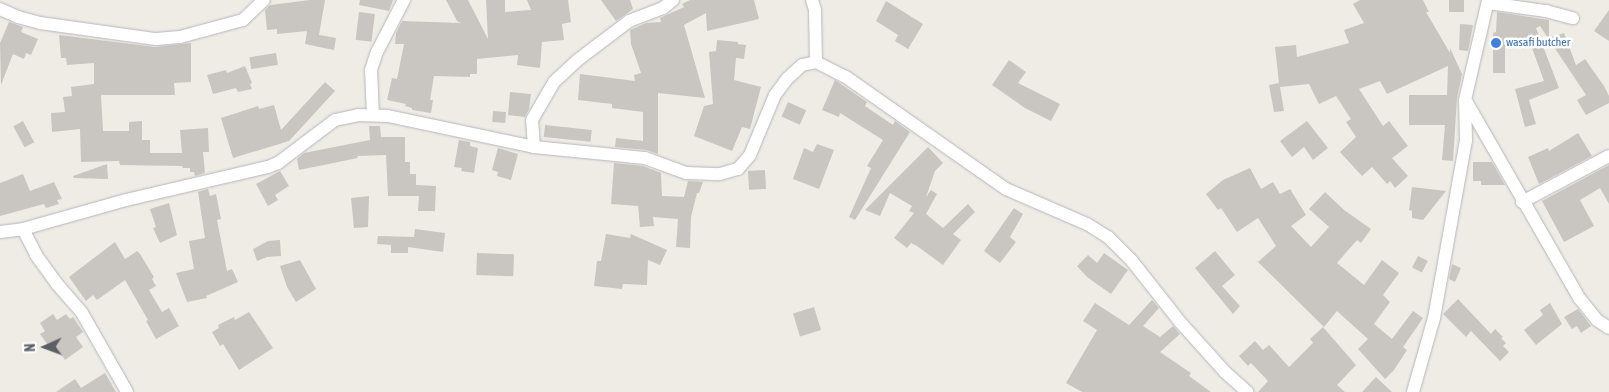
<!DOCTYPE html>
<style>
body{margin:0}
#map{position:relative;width:1609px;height:392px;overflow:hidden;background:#eeece5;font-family:"Asap Condensed",sans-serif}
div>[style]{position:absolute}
.building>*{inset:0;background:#c9c6c2;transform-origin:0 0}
.roads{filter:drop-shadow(0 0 1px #b5b6bb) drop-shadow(0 0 1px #b5b6bb)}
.minor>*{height:12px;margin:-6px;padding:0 6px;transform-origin:6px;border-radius:6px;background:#fff}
.dots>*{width:14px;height:14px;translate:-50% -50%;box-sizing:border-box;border:2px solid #fff;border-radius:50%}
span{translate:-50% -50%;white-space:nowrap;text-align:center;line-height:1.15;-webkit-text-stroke:5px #fff;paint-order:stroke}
.shop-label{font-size:12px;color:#366cbe}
.left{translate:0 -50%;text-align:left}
.north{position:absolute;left:20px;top:322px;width:50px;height:50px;-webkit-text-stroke:4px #fff;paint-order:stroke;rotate:268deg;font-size:14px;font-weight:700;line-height:20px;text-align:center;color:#5c5f64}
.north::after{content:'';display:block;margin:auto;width:18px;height:22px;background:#5c5f64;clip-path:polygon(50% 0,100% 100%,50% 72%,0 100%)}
</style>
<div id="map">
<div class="building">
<div style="clip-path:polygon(310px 0,325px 0,319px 35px,336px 38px,334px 50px,305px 44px,307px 31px,277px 34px,277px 29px,267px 30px,265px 10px,270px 5px)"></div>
<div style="clip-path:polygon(360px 0,393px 0,389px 11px,359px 5px)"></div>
<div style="clip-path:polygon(446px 0,468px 0,488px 39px,486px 0,505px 0,505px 12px,531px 10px,527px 0,568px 0,571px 22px,562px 24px,564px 40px,542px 42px,540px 68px,517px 65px,518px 55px,477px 59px,477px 74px,470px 74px,470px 77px,434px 76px,430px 100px,433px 100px,431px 113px,412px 110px,412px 108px,405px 106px,406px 104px,387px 100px,392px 78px,397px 79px,404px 44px,395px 44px,396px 33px,402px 21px,461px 23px,457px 21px)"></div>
<div style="clip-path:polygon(601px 0,630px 0,633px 9px,616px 21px)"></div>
<div style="clip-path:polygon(690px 0,754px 0,759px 19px,707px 31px,706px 13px,684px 25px,705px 98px,658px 93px,658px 154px,646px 150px,615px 147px,616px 138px,643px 141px,643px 112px,612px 108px,612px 104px,578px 100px,580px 74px,635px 81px,634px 75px,641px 73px,631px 44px,630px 30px,646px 23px,661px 22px,660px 18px,684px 7px,682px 4px)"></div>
<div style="clip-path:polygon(1360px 0,1423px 0,1429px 12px,1426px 12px,1450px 53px,1450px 48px,1462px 74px,1457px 98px,1453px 161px,1442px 160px,1445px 125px,1409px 125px,1409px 95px,1447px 95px,1448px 66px,1387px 94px,1380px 81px,1359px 89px,1383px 126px,1389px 121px,1408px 146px,1392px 158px,1408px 176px,1395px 188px,1390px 181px,1387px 184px,1372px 167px,1362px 176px,1340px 152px,1356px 137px,1346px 122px,1351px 119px,1336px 96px,1319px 104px,1309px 84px,1280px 87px,1284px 111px,1274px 112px,1269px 85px,1279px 83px,1275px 47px,1296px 45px,1297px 57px,1349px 43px,1344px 30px,1364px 23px,1353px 4px)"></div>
<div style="left:1449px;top:0;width:15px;height:12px"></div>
<div style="clip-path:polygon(886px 1px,923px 24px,908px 49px,895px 41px,898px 35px,876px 21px)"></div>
<div style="clip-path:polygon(1609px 10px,1609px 41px,1594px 31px)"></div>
<div style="left:359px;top:12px;width:16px;height:28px;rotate:7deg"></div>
<div style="clip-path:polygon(1497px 12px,1549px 20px,1549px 38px,1564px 33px,1576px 65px,1585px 59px,1604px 86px,1609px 96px,1609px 103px,1586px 115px,1577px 100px,1586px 95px,1540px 26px,1536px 28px,1559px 88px,1529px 100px,1536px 124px,1525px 127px,1515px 89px,1544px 81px,1532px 48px,1505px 47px,1505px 73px,1493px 73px,1493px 33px,1496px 32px)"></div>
<div style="clip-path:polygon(9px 22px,23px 27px,21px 32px,38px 39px,31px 55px,26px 53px,24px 59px,13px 54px,1px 85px,0 43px)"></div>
<div style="clip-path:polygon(1460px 24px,1473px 25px,1468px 51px,1459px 50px)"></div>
<div style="clip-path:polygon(59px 35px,155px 47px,191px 43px,191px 82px,174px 83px,175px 95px,101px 95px,103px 131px,129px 131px,129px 122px,142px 121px,142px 140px,150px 140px,150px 153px,182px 153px,180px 130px,208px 128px,209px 152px,203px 152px,205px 173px,195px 176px,194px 172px,190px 172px,190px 168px,183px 168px,182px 166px,120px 165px,119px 161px,81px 162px,80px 129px,52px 132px,51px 113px,65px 112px,63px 97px,72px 96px,71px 87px,94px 84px,94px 63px,67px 65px,66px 58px,61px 58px)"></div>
<div style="clip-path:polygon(717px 40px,738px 42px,738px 44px,746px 45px,744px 59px,736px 58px,734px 80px,761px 87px,750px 129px,742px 127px,732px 151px,694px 136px,704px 106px,713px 104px,709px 52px,716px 51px)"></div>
<div style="left:276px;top:53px;width:12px;height:27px;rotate:81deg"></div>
<div style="clip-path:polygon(1009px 60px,1026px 72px,1018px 83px,1060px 104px,1051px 121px,1025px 108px,992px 85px)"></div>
<div style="clip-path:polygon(245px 66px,252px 83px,250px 84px,252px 89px,238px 92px,236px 88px,213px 94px,207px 75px,226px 70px,227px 73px)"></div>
<div style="clip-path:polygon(835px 80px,867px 102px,865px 106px,893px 125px,895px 121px,910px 132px,855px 220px,849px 217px,871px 168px,867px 166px,883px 140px,840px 113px,839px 117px,822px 110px)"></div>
<div style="clip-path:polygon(325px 82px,335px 91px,289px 141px,233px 158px,221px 118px,258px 106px,259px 109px,274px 105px,281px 130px)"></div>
<div style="clip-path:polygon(510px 92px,531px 94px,529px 109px,525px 117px,508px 115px)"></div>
<div style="left:788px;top:102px;width:20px;height:16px;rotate:24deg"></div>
<div style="left:493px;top:111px;width:13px;height:11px;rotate:4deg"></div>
<div style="left:23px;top:121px;width:24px;height:11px;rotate:62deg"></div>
<div style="clip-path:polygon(1307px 121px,1328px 148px,1313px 160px,1304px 147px,1292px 157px,1280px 141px)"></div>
<div style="left:545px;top:125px;width:47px;height:12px;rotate:6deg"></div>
<div style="clip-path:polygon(369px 126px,380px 126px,381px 137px,405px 137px,405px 162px,410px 162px,410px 174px,416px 174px,416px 185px,436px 186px,435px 211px,418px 211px,419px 196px,388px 196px,386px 155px,357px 156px,358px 158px,299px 170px,297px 159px,304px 153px,370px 140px)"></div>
<div style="clip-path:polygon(1578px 133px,1592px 156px,1539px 184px,1528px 157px,1548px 148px,1549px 151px)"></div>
<div style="clip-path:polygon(459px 140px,470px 142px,470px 146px,478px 148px,474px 173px,461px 171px,462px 168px,454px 167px)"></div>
<div style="clip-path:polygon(817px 144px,834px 150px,819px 189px,793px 179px,804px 148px,813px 152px)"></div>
<div style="clip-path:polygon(928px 147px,943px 163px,935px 171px,926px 197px,931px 190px,937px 194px,926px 214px,943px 228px,968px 204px,975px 212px,953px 234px,961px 240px,943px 265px,917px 246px,911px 243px,907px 248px,894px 238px,914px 213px,909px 211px,912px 206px,890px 193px,880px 216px,865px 210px)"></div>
<div style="clip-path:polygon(498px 148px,518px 154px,511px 180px,497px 176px,498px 172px,492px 170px)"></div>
<div style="clip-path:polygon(1473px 162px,1492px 162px,1505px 185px,1481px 185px,1481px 181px,1473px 181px)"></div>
<div style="clip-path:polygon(614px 163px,643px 166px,661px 173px,662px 196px,684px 197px,688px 181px,703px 182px,699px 193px,697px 193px,691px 217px,690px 248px,676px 247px,678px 219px,653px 217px,654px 226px,640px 227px,638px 206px,611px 204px)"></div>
<div style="clip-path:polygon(107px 164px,108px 179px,74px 178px,73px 176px)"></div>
<div style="clip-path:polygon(1609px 165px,1609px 204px,1600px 188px,1580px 200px,1594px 226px,1564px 242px,1542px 201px)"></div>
<div style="clip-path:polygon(1250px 168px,1261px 189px,1273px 182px,1280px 194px,1290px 189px,1306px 215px,1291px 226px,1311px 247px,1329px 227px,1309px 209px,1325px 192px,1344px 210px,1371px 229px,1361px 243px,1357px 240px,1337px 263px,1364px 285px,1382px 260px,1399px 273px,1383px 295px,1390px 302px,1374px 324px,1392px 339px,1413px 311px,1423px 318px,1403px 347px,1407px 350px,1394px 370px,1385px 379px,1358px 349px,1368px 339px,1337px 311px,1324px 327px,1258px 262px,1276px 246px,1258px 218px,1237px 232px,1221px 208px,1218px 210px,1206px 194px,1223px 180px)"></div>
<div style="left:765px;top:170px;width:19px;height:17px;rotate:87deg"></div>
<div style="clip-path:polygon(280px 171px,289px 186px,275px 195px,278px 200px,268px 206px,256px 184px)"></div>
<div style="clip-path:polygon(23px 174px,30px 191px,54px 182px,62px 199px,57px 200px,59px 204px,46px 208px,44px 204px,0 216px,0 183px)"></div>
<div style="clip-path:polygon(1412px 187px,1446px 191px,1423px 220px,1412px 218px,1412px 211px,1409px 210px)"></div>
<div style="clip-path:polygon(208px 189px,210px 196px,216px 194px,221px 219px,217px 220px,227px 271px,232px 269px,238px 282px,206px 296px,207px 298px,187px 302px,176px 273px,194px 269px,189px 241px,205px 238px,198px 192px)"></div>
<div style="clip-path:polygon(369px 196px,368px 227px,354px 228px,351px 198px)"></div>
<div style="clip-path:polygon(169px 203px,177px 235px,160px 243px,153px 228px,156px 227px,150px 209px)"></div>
<div style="clip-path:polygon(1014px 208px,1023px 214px,1010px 237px,1016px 242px,1000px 263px,984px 251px)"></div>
<div style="clip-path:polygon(415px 229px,445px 233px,443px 252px,408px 247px,408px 253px,391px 253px,391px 245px,377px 244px,378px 236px,414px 237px)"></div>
<div style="clip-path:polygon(606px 234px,630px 238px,631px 234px,667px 250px,660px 265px,648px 260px,647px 285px,623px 284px,622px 289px,594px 286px,597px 261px,601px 261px)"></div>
<div style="clip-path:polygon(280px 240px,281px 256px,267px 257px,257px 261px,253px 249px,268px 241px)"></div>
<div style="clip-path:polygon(115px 242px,125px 259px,137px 251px,140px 254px,154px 277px,152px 279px,156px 286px,149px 290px,162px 312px,169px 308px,179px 326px,156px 339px,146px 321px,148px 320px,125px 280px,97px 300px,93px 295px,86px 301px,69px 277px)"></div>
<div style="clip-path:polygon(1215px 251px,1235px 275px,1222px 286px,1240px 306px,1233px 314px,1195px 268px)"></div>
<div style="left:477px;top:253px;width:37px;height:22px;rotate:2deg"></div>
<div style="clip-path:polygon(1104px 253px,1128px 270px,1111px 294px,1087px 277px,1077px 266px,1088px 255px,1097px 263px)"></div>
<div style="left:1418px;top:256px;width:11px;height:13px;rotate:27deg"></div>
<div style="clip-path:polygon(300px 260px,316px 289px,296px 302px,287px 287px,280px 266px)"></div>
<div style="clip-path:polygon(1452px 264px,1461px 268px,1455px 282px,1449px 279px)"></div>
<div style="clip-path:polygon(1458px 299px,1491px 334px,1495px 329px,1503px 337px,1501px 338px,1506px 343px,1503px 346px,1509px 352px,1500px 361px,1471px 331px,1466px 337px,1443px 314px)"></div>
<div style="clip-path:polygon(1152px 300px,1159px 308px,1143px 326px,1160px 337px,1173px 326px,1180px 334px,1160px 352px,1191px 373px,1189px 376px,1211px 392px,1082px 392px,1066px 383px,1097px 330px,1083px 321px,1095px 303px,1129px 325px)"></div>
<div style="clip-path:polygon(1550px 303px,1562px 324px,1536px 345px,1524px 330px,1543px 315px,1540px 310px)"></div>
<div style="left:814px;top:307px;width:24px;height:22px;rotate:73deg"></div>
<div style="clip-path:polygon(1578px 309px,1591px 326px,1581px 333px,1577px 326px,1572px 329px,1564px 317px)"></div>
<div style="clip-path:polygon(249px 312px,273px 348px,239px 370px,223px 344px,220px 346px,212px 332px,219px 328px,218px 325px,234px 317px,235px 320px)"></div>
<div style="clip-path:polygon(53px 314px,57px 320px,66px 314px,70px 319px,73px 317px,83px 332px,76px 337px,83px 347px,65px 360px,57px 348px,52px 351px,40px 334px,45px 331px,40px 323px)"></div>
<div style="clip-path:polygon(1323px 327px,1356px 365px,1337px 385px,1345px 392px,1258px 392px,1268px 381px,1251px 363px,1248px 366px,1239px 356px,1255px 341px,1263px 350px,1269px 345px,1289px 367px,1313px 343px,1310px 339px)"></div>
<div style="clip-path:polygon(105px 373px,116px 392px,56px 392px,75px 379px,81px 388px)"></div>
<div style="clip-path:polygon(1376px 377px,1392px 392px,1362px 392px)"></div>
</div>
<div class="roads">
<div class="minor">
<div style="left:812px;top:0;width:10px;rotate:73deg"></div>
<div style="left:815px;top:10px;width:52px;rotate:88.9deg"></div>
<div style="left:1488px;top:3px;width:59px;rotate:7.9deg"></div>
<div style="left:1546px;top:11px;width:28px;rotate:15deg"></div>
<div style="left:0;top:9px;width:20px;rotate:24deg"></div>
<div style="left:18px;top:17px;width:23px;rotate:15deg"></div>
<div style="left:40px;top:23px;width:117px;rotate:7.9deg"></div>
<div style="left:156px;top:39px;width:24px;rotate:-5deg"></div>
<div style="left:180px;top:37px;width:65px;rotate:-15.1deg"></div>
<div style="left:243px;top:20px;width:29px;rotate:-44deg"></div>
<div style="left:1466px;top:101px;width:228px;rotate:60.1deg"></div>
<div style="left:1580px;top:299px;width:27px;rotate:51deg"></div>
<div style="left:1597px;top:320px;width:14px;rotate:34deg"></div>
<div style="left:373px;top:115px;width:45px;rotate:-92.5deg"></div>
<div style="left:371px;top:70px;width:19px;rotate:-72deg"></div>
<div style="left:377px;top:52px;width:59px;rotate:-62.6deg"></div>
<div style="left:534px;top:147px;width:27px;rotate:-94deg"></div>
<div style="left:532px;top:120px;width:44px;rotate:-59.9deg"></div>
<div style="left:554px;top:82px;width:34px;rotate:-43deg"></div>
<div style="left:579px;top:59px;width:63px;rotate:-37.2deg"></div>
<div style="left:629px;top:21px;width:36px;rotate:-21deg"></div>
<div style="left:663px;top:8px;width:13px;rotate:-39deg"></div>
<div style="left:1522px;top:202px;width:98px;rotate:-27.9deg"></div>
<div style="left:23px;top:229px;width:29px;rotate:63deg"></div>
<div style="left:36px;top:255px;width:36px;rotate:54deg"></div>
<div style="left:57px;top:284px;width:38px;rotate:49deg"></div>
<div style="left:82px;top:313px;width:91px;rotate:60.3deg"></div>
<div style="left:0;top:232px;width:23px;rotate:-7deg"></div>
<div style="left:23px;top:229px;width:107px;rotate:-15.7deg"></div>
<div style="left:126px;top:200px;width:146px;rotate:-13.1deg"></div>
<div style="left:268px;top:167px;width:11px;rotate:-22deg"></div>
<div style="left:278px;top:163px;width:71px;rotate:-37deg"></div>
<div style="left:335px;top:120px;width:24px;rotate:-12deg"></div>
<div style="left:358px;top:115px;width:30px;rotate:2deg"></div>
<div style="left:388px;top:116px;width:149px;rotate:12deg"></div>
<div style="left:534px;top:147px;width:112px;rotate:5.7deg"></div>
<div style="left:645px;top:158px;width:44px;rotate:20.1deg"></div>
<div style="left:686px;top:173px;width:34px;rotate:2deg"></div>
<div style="left:720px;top:174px;width:19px;rotate:-16deg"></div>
<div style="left:738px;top:169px;width:18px;rotate:-49deg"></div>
<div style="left:750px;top:155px;width:65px;rotate:-67.4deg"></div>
<div style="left:775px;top:95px;width:21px;rotate:-53deg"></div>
<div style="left:788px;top:78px;width:19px;rotate:-43deg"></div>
<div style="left:802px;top:65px;width:14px;rotate:-12deg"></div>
<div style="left:816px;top:62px;width:34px;rotate:27deg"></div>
<div style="left:846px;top:77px;width:195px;rotate:35deg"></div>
<div style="left:1006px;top:189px;width:88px;rotate:23.4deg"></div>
<div style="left:1087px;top:224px;width:25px;rotate:32deg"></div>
<div style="left:1108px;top:237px;width:34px;rotate:45deg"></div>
<div style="left:1132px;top:261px;width:78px;rotate:51.8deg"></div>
<div style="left:1180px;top:322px;width:67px;rotate:48deg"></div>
<div style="left:1225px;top:372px;width:30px;rotate:42deg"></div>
<div style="left:1413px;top:392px;width:77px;rotate:-74.2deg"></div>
<div style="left:1434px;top:318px;width:180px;rotate:-79.8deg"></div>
<div style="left:1466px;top:141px;width:41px;rotate:-91.4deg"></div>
<div style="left:1465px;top:100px;width:103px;rotate:-77deg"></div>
</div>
</div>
<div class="dots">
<div style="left:1496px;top:43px;background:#3f7fe0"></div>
</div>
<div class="shop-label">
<span class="left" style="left:1506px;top:43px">wasafi butcher</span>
</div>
<div class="north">N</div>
</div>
